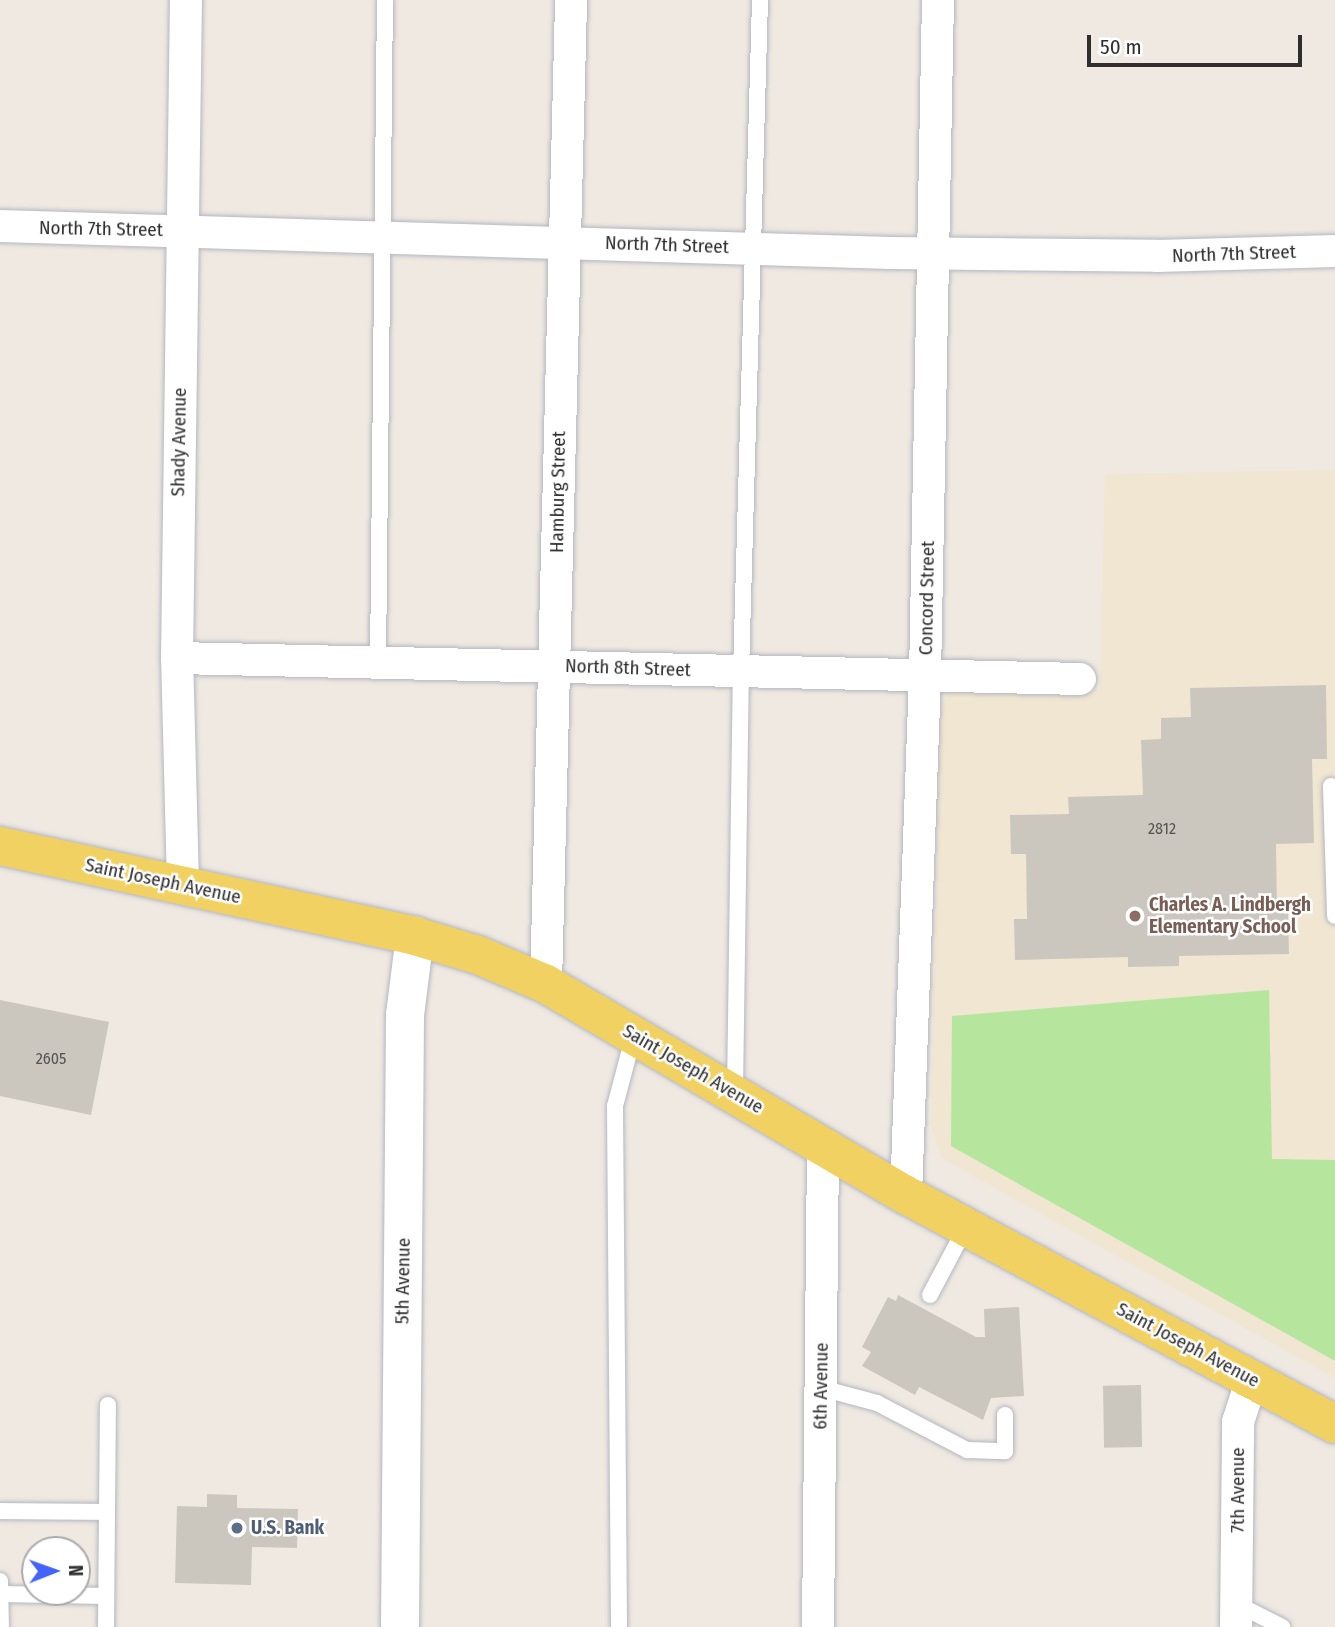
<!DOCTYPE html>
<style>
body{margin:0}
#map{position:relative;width:1335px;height:1627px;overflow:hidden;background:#efe9e1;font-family:"Fira Sans Condensed",sans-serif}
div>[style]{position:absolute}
.education>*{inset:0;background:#f0e6d1}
.green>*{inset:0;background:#b6e59e}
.building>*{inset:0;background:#cbc7bf;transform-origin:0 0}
.roads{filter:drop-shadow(0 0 2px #b4b7c1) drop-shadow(0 0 2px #b4b7c1)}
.lane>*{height:16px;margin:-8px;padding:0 8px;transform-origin:8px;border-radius:8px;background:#fff}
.street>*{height:32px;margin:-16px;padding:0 16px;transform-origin:16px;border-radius:16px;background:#fff}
.secondary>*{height:38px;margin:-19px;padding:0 19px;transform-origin:19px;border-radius:19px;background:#fff}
.primary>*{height:38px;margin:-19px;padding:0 19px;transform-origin:19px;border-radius:19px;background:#f2d163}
.dots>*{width:19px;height:19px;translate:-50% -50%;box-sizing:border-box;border:4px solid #fff;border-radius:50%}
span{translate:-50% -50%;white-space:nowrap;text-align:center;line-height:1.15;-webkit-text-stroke:5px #fff;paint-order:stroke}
.number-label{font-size:16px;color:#555452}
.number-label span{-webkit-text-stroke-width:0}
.street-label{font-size:19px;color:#2e2e2e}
.education-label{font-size:19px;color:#785e54;font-weight:700}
.left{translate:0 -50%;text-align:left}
.service-label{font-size:19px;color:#4e5e75;font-weight:700}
.north{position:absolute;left:21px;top:1536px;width:70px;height:70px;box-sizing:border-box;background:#fff;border:2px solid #ababab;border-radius:50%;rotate:89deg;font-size:19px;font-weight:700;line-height:28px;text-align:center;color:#2e2e2e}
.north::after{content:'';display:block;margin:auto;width:24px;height:32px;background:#4264fb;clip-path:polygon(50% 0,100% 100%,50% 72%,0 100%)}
.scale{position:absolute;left:1087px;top:35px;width:215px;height:32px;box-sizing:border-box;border:4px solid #2e2e2e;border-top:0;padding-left:9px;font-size:21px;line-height:24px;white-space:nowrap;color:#2e2e2e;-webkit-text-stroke:5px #fff;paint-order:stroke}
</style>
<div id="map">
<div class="education">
<div style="clip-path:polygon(1335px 470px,1335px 1378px,943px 1159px,931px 1128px,941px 703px,948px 693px,963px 687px,1100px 690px,1105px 474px)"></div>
</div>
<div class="green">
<div style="clip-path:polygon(1269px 990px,1272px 1159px,1335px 1160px,1335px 1361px,951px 1146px,952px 1016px)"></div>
</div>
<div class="building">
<div style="clip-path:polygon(1326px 685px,1327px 759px,1312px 759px,1314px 843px,1276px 844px,1277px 911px,1288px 911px,1289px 954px,1179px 956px,1179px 966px,1128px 967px,1128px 957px,1015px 960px,1014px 919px,1027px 919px,1026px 854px,1011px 854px,1010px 815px,1069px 814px,1068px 797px,1143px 795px,1141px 740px,1161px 739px,1161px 718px,1191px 717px,1190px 688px)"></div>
<div style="clip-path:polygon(0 1000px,109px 1022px,91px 1115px,0 1096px)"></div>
<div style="clip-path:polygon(898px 1295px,976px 1337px,985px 1337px,984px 1309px,1019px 1307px,1024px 1396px,991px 1398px,983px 1420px,919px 1387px,915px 1395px,862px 1366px,871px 1352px,862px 1347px,888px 1297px,896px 1301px)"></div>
<div style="left:1141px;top:1385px;width:62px;height:38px;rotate:89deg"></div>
<div style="clip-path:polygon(207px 1494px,237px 1495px,237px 1508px,298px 1509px,297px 1548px,252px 1547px,251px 1585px,175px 1583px,177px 1506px,207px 1507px)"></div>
</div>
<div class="roads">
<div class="lane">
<div style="left:378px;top:663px;width:663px;rotate:-89.4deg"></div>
<div style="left:1331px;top:786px;width:130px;rotate:88.2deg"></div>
<div style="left:735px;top:1092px;width:420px;rotate:-89.2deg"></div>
<div style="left:741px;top:672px;width:672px;rotate:-88.38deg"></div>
<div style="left:930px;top:1295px;width:77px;rotate:-62.1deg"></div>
<div style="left:821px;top:1388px;width:58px;rotate:15deg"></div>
<div style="left:877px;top:1403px;width:102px;rotate:27.6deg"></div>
<div style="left:967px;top:1450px;width:38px;rotate:2deg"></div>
<div style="left:1005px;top:1451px;width:36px;rotate:-90deg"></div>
<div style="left:0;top:1511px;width:107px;rotate:0.5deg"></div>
<div style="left:0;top:1581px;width:46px;rotate:88.8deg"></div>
<div style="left:0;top:1594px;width:106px;rotate:1.1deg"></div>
<div style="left:1237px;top:1604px;width:51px;rotate:27.1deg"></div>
<div style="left:106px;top:1627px;width:222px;rotate:-89.5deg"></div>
<div style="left:619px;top:1627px;width:521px;rotate:-90.44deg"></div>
<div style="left:615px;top:1106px;width:74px;rotate:-75.2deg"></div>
</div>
<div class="street">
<div style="left:0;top:226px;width:891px;rotate:1.74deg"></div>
<div style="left:891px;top:253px;width:266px;rotate:0.6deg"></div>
<div style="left:1157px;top:256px;width:178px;rotate:-1.6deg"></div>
<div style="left:177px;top:658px;width:903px;rotate:1.33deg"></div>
<div style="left:183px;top:884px;width:226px;rotate:-91.5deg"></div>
<div style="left:177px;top:658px;width:658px;rotate:-89.22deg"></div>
<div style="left:546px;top:984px;width:984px;rotate:-88.54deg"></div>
<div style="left:906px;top:1195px;width:519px;rotate:-87.9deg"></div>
<div style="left:925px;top:676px;width:676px;rotate:-88.9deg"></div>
<div style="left:818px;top:1627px;width:481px;rotate:-89.4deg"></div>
<div style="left:1236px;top:1627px;width:205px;rotate:-89.4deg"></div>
<div style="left:1238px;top:1422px;width:45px;rotate:-72deg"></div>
</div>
<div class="secondary">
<div style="left:400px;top:1627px;width:612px;rotate:-89.53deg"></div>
<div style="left:405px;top:1015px;width:80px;rotate:-82.8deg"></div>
</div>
<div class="primary">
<div style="left:0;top:846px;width:425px;rotate:12.2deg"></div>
<div style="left:415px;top:936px;width:66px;rotate:16.8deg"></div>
<div style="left:478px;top:955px;width:74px;rotate:23.1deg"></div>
<div style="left:546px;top:984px;width:417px;rotate:30.4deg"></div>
<div style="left:906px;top:1195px;width:486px;rotate:28.1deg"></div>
</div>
</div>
<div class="dots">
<div style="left:1135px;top:916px;background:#8d6e63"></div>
<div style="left:237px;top:1528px;background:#5c6f8a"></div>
</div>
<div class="number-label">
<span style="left:1162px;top:829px">2812</span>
<span style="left:51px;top:1059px">2605</span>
</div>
<div class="street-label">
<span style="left:101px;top:229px;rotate:1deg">North 7th Street</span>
<span style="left:667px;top:245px;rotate:2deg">North 7th Street</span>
<span style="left:1234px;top:254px;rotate:-2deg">North 7th Street</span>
<span style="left:179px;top:442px;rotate:-89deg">Shady Avenue</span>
<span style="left:558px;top:492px;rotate:-89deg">Hamburg Street</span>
<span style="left:927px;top:598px;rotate:-89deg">Concord Street</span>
<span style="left:628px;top:668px;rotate:2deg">North 8th Street</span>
<span style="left:163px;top:881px;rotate:12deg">Saint Joseph Avenue</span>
<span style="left:693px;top:1069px;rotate:30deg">Saint Joseph Avenue</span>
<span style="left:403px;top:1281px;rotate:-89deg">5th Avenue</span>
<span style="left:1188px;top:1345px;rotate:28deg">Saint Joseph Avenue</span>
<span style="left:821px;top:1386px;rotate:-89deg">6th Avenue</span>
<span style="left:1238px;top:1490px;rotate:-90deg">7th Avenue</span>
</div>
<div class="education-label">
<span class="left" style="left:1149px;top:916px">Charles A. Lindbergh<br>Elementary School</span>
</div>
<div class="service-label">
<span class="left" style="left:251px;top:1528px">U.S. Bank</span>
</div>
<div class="north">N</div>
<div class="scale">50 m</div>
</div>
